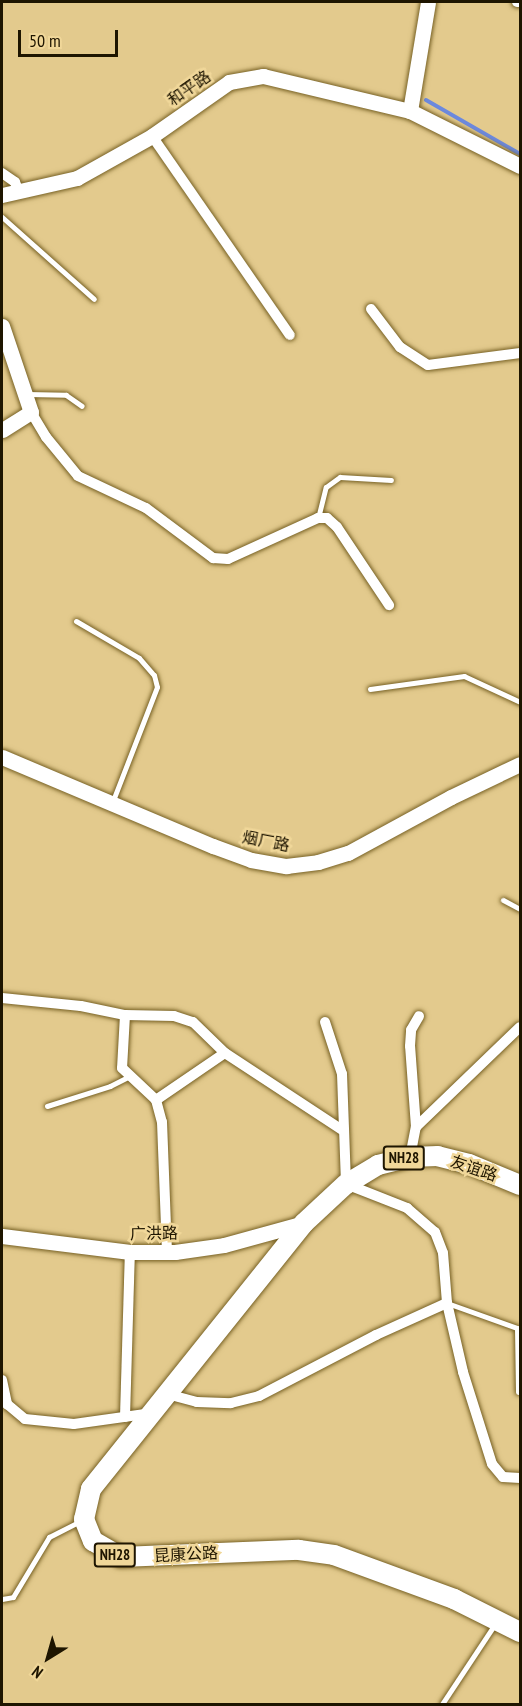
<!DOCTYPE html>
<meta charset="utf-8">
<style>
body{margin:0}
#map{position:relative;width:522px;height:1706px;overflow:hidden;background:#e3ca8d;font-family:"PT Sans Narrow","Noto Sans SC",sans-serif}
div>[style]{position:absolute}
.stream>*{height:4px;margin:-2px;padding:0 2px;transform-origin:2px;border-radius:2px;background:#6c89de}
.roads{filter:drop-shadow(0 0 2px #776124) drop-shadow(0 0 2px #776124)}
.lane>*{height:5px;margin:-2.5px;padding:0 2.5px;transform-origin:2.5px;border-radius:2.5px;background:#fff}
.street>*{height:10px;margin:-5px;padding:0 5px;transform-origin:5px;border-radius:5px;background:#fff}
.secondary>*{height:15px;margin:-7.5px;padding:0 7.5px;transform-origin:7.5px;border-radius:7.5px;background:#fff}
.highway>*{height:20px;margin:-10px;padding:0 10px;transform-origin:10px;border-radius:10px;background:#fff}
span{translate:-50% -50%;white-space:nowrap;text-align:center;line-height:1.15;-webkit-text-stroke:5px #f0d799;paint-order:stroke}
.shield-label span{padding:2px 4px;background:#f0d799;border:2px solid;border-radius:4px;-webkit-text-stroke-width:0}
.shield-label{font-size:15px;color:#1e1500;font-weight:700}
.street-label{font-size:16px;color:#1e1500}
.frame{position:absolute;inset:0;border:3px solid #1e1500;pointer-events:none}
.north{position:absolute;left:18px;top:1628px;width:60px;height:60px;-webkit-text-stroke:4px #f0d799;paint-order:stroke;rotate:217deg;font-size:16px;font-weight:700;line-height:24px;text-align:center;color:#1e1500}
.north::after{content:'';display:block;margin:auto;width:21px;height:27px;background:#1e1500;clip-path:polygon(50% 0,100% 100%,50% 72%,0 100%)}
.scale{position:absolute;left:18px;top:30px;width:100px;height:27px;box-sizing:border-box;border:3px solid #1e1500;border-top:0;padding-left:8px;font-size:18px;line-height:21px;white-space:nowrap;color:#1e1500;-webkit-text-stroke:4px #f0d799;paint-order:stroke}
</style>
<div id="map">
<div class="stream">
<div style="left:426px;top:100px;width:108px;rotate:29.9deg"></div>
</div>
<div class="roads">
<div class="lane">
<div style="left:2px;top:217px;width:123px;rotate:41.7deg"></div>
<div style="left:27px;top:394px;width:39px;rotate:1deg"></div>
<div style="left:66px;top:395px;width:19px;rotate:35deg"></div>
<div style="left:318px;top:518px;width:32px;rotate:-76deg"></div>
<div style="left:326px;top:487px;width:17px;rotate:-36deg"></div>
<div style="left:340px;top:477px;width:51px;rotate:3.4deg"></div>
<div style="left:76px;top:621px;width:73px;rotate:30.4deg"></div>
<div style="left:139px;top:658px;width:23px;rotate:49deg"></div>
<div style="left:154px;top:675px;width:12px;rotate:76deg"></div>
<div style="left:157px;top:687px;width:124px;rotate:111.2deg"></div>
<div style="left:370px;top:689px;width:95px;rotate:-7.9deg"></div>
<div style="left:464px;top:676px;width:62px;rotate:24.9deg"></div>
<div style="left:503px;top:900px;width:19px;rotate:28deg"></div>
<div style="left:47px;top:1106px;width:66px;rotate:-17.6deg"></div>
<div style="left:110px;top:1086px;width:20px;rotate:-27deg"></div>
<div style="left:447px;top:1303px;width:74px;rotate:19.7deg"></div>
<div style="left:517px;top:1328px;width:64px;rotate:89.1deg"></div>
<div style="left:2px;top:1599px;width:11px;rotate:-10deg"></div>
<div style="left:13px;top:1597px;width:70px;rotate:-59deg"></div>
<div style="left:49px;top:1537px;width:35px;rotate:-27deg"></div>
<div style="left:442px;top:1704px;width:96px;rotate:-56.5deg"></div>
</div>
<div class="street">
<div style="left:517px;top:2px;width:3px"></div>
<div style="left:152px;top:136px;width:242px;rotate:55.3deg"></div>
<div style="left:2px;top:173px;width:16px;rotate:35deg"></div>
<div style="left:15px;top:182px;width:9px;rotate:69deg"></div>
<div style="left:371px;top:309px;width:48px;rotate:52.7deg"></div>
<div style="left:400px;top:347px;width:33px;rotate:33deg"></div>
<div style="left:428px;top:365px;width:93px;rotate:-7.4deg"></div>
<div style="left:31px;top:412px;width:29px;rotate:59deg"></div>
<div style="left:46px;top:437px;width:50px;rotate:50.6deg"></div>
<div style="left:78px;top:476px;width:75px;rotate:25.2deg"></div>
<div style="left:146px;top:508px;width:84px;rotate:36.7deg"></div>
<div style="left:213px;top:558px;width:15px;rotate:4deg"></div>
<div style="left:228px;top:559px;width:99px;rotate:-24.5deg"></div>
<div style="left:318px;top:518px;width:9px"></div>
<div style="left:327px;top:518px;width:13px;rotate:42deg"></div>
<div style="left:337px;top:527px;width:94px;rotate:56.3deg"></div>
<div style="left:2px;top:998px;width:79px;rotate:5.8deg"></div>
<div style="left:81px;top:1006px;width:45px;rotate:11.6deg"></div>
<div style="left:125px;top:1015px;width:53px;rotate:93.2deg"></div>
<div style="left:122px;top:1068px;width:47px;rotate:43.3deg"></div>
<div style="left:156px;top:1100px;width:23px;rotate:75deg"></div>
<div style="left:162px;top:1122px;width:130px;rotate:87.8deg"></div>
<div style="left:125px;top:1015px;width:49px;rotate:1.2deg"></div>
<div style="left:174px;top:1016px;width:20px;rotate:18deg"></div>
<div style="left:193px;top:1022px;width:45px;rotate:44.1deg"></div>
<div style="left:225px;top:1053px;width:140px;rotate:33.3deg"></div>
<div style="left:325px;top:1022px;width:55px;rotate:71.9deg"></div>
<div style="left:342px;top:1074px;width:110px;rotate:87.9deg"></div>
<div style="left:346px;top:1184px;width:66px;rotate:21.5deg"></div>
<div style="left:407px;top:1208px;width:37px;rotate:41deg"></div>
<div style="left:435px;top:1232px;width:22px;rotate:69deg"></div>
<div style="left:443px;top:1253px;width:50px;rotate:85.4deg"></div>
<div style="left:447px;top:1303px;width:71px;rotate:76.9deg"></div>
<div style="left:463px;top:1372px;width:96px;rotate:72.5deg"></div>
<div style="left:492px;top:1464px;width:17px;rotate:50deg"></div>
<div style="left:503px;top:1477px;width:17px;rotate:3deg"></div>
<div style="left:156px;top:1100px;width:83px;rotate:-34.3deg"></div>
<div style="left:416px;top:1127px;width:81px;rotate:-94.2deg"></div>
<div style="left:410px;top:1046px;width:16px;rotate:-86deg"></div>
<div style="left:411px;top:1030px;width:16px;rotate:-60deg"></div>
<div style="left:410px;top:1157px;width:31px;rotate:-79deg"></div>
<div style="left:416px;top:1127px;width:144px;rotate:-43.9deg"></div>
<div style="left:2px;top:1380px;width:25px;rotate:78deg"></div>
<div style="left:7px;top:1404px;width:23px;rotate:40deg"></div>
<div style="left:25px;top:1419px;width:49px;rotate:5.8deg"></div>
<div style="left:74px;top:1424px;width:79px;rotate:-8deg"></div>
<div style="left:167px;top:1394px;width:31px;rotate:15deg"></div>
<div style="left:197px;top:1402px;width:34px;rotate:2deg"></div>
<div style="left:231px;top:1403px;width:29px;rotate:-14deg"></div>
<div style="left:259px;top:1396px;width:132px;rotate:-27.5deg"></div>
<div style="left:376px;top:1335px;width:78px;rotate:-24.3deg"></div>
<div style="left:125px;top:1417px;width:165px;rotate:-88.3deg"></div>
</div>
<div class="secondary">
<div style="left:410px;top:111px;width:110px;rotate:-80.6deg"></div>
<div style="left:2px;top:195px;width:77px;rotate:-12.8deg"></div>
<div style="left:77px;top:178px;width:86px;rotate:-29.2deg"></div>
<div style="left:152px;top:136px;width:94px;rotate:-35deg"></div>
<div style="left:229px;top:82px;width:35px;rotate:-10deg"></div>
<div style="left:263px;top:76px;width:151px;rotate:13.4deg"></div>
<div style="left:410px;top:111px;width:123px;rotate:26.6deg"></div>
<div style="left:2px;top:326px;width:91px;rotate:71.4deg"></div>
<div style="left:31px;top:412px;width:34px;rotate:148deg"></div>
<div style="left:2px;top:757px;width:229px;rotate:22.9deg"></div>
<div style="left:213px;top:846px;width:40px;rotate:20.2deg"></div>
<div style="left:251px;top:860px;width:36px;rotate:10deg"></div>
<div style="left:286px;top:866px;width:32px;rotate:-7deg"></div>
<div style="left:318px;top:862px;width:31px;rotate:-17deg"></div>
<div style="left:348px;top:853px;width:117px;rotate:-28.5deg"></div>
<div style="left:451px;top:797px;width:76px;rotate:-25.6deg"></div>
<div style="left:2px;top:1236px;width:129px;rotate:7.1deg"></div>
<div style="left:130px;top:1252px;width:45px"></div>
<div style="left:175px;top:1252px;width:49px;rotate:-8.1deg"></div>
<div style="left:224px;top:1245px;width:83px;rotate:-15.4deg"></div>
</div>
<div class="highway">
<div style="left:520px;top:1185px;width:55px;rotate:-157.6deg"></div>
<div style="left:469px;top:1164px;width:32px;rotate:-166deg"></div>
<div style="left:438px;top:1156px;width:28px;rotate:178deg"></div>
<div style="left:410px;top:1157px;width:33px;rotate:166deg"></div>
<div style="left:378px;top:1165px;width:37px;rotate:149deg"></div>
<div style="left:346px;top:1184px;width:57px;rotate:137.1deg"></div>
<div style="left:304px;top:1223px;width:341px;rotate:128.7deg"></div>
<div style="left:91px;top:1489px;width:31px;rotate:103deg"></div>
<div style="left:84px;top:1519px;width:24px;rotate:68deg"></div>
<div style="left:93px;top:1541px;width:32px;rotate:30deg"></div>
<div style="left:121px;top:1557px;width:178px;rotate:-2.3deg"></div>
<div style="left:299px;top:1550px;width:35px;rotate:8deg"></div>
<div style="left:334px;top:1555px;width:128px;rotate:20.1deg"></div>
<div style="left:454px;top:1599px;width:74px;rotate:26.6deg"></div>
</div>
</div>
<div class="shield-label">
<span style="left:404px;top:1158px">NH28</span>
<span style="left:115px;top:1555px">NH28</span>
</div>
<div class="street-label">
<span style="left:189px;top:88px;rotate:-35deg">和平路</span>
<span style="left:266px;top:841px;rotate:11deg">烟厂路</span>
<span style="left:474px;top:1168px;rotate:19deg">友谊路</span>
<span style="left:154px;top:1233px;rotate:-1deg">广洪路</span>
<span style="left:186px;top:1554px;rotate:-3deg">昆康公路</span>
</div>
<div class="frame"></div>
<div class="north">N</div>
<div class="scale">50 m</div>
</div>
